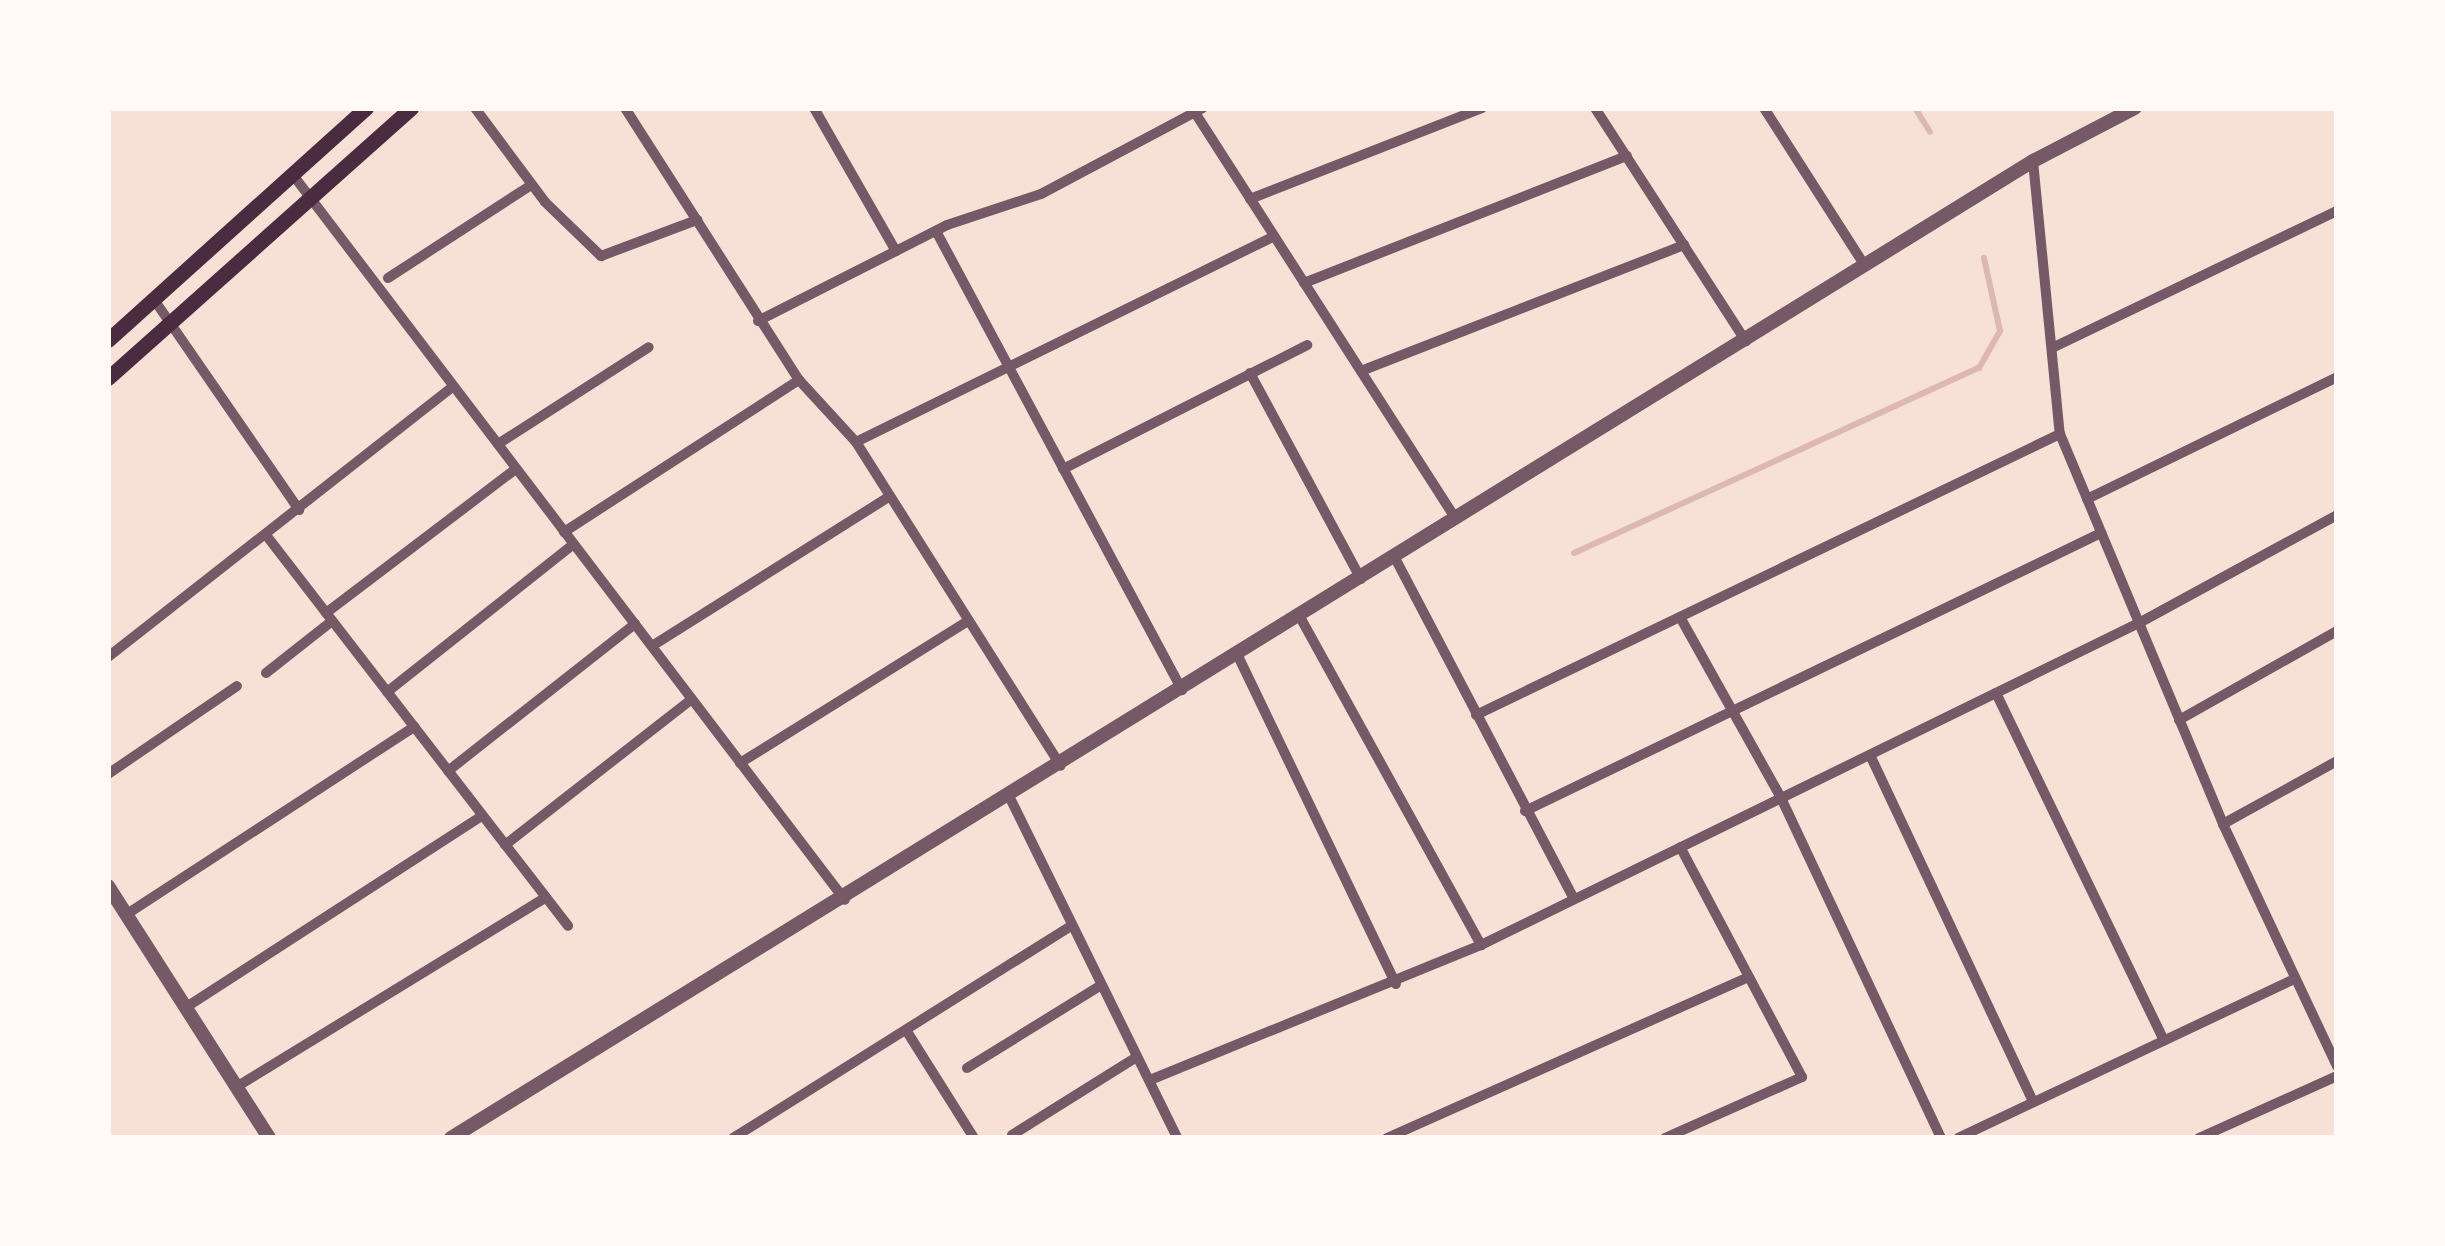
<!DOCTYPE html>
<style>
body{margin:0}
#map{position:relative;width:2445px;height:1246px;overflow:hidden;background:#f7e1d7;font-family:Helvetica,sans-serif}
div>[style]{position:absolute}
.stream>*{height:6px;margin:-3px;padding:0 3px;transform-origin:3px;border-radius:3px;background:#dcb8b0}
.minor>*{height:10px;margin:-5px;padding:0 5px;transform-origin:5px;border-radius:5px;background:#755966}
.tertiary>*{height:14px;margin:-7px;padding:0 7px;transform-origin:7px;border-radius:7px;background:#755966}
.secondary>*{height:15px;margin:-7.5px;padding:0 7.5px;transform-origin:7.5px;border-radius:7.5px;background:#4a2c40}
span{translate:-50% -50%;white-space:nowrap;text-align:center;line-height:1.15;-webkit-text-stroke:9px #fffaf5;paint-order:stroke}
.frame{position:absolute;inset:0;border:111px solid #fffaf5;pointer-events:none}
</style>
<div id="map">
<div class="stream">
<div style="left:1915px;top:108px;width:28px;rotate:58deg"></div>
<div style="left:1574px;top:553px;width:445px;rotate:-24.6deg"></div>
<div style="left:1979px;top:368px;width:43px;rotate:-60.4deg"></div>
<div style="left:2000px;top:331px;width:75px;rotate:-102.4deg"></div>
</div>
<div class="minor">
<div style="left:475px;top:108px;width:117px;rotate:53.3deg"></div>
<div style="left:545px;top:202px;width:78px;rotate:44deg"></div>
<div style="left:601px;top:256px;width:103px;rotate:-20.6deg"></div>
<div style="left:625px;top:108px;width:323px;rotate:57.4deg"></div>
<div style="left:799px;top:380px;width:84px;rotate:47.4deg"></div>
<div style="left:856px;top:442px;width:383px;rotate:57.7deg"></div>
<div style="left:814px;top:108px;width:165px;rotate:60.2deg"></div>
<div style="left:1192px;top:108px;width:489px;rotate:57.3deg"></div>
<div style="left:1595px;top:108px;width:278px;rotate:57.1deg"></div>
<div style="left:1764px;top:108px;width:188px;rotate:57.4deg"></div>
<div style="left:2033px;top:161px;width:274px;rotate:84.4deg"></div>
<div style="left:2060px;top:434px;width:423px;rotate:67.3deg"></div>
<div style="left:2223px;top:824px;width:268px;rotate:64.8deg"></div>
<div style="left:293px;top:175px;width:911px;rotate:52.72deg"></div>
<div style="left:1250px;top:199px;width:249px;rotate:-21.4deg"></div>
<div style="left:936px;top:231px;width:521px;rotate:61.81deg"></div>
<div style="left:388px;top:278px;width:171px;rotate:-33deg"></div>
<div style="left:1304px;top:283px;width:347px;rotate:-21.5deg"></div>
<div style="left:155px;top:301px;width:254px;rotate:55.4deg"></div>
<div style="left:758px;top:321px;width:212px;rotate:-26.9deg"></div>
<div style="left:947px;top:225px;width:99px;rotate:-18.3deg"></div>
<div style="left:1041px;top:194px;width:183px;rotate:-28deg"></div>
<div style="left:2052px;top:348px;width:316px;rotate:-25.7deg"></div>
<div style="left:1361px;top:371px;width:347px;rotate:-21.3deg"></div>
<div style="left:1250px;top:373px;width:234px;rotate:61.7deg"></div>
<div style="left:856px;top:442px;width:466px;rotate:-26.2deg"></div>
<div style="left:498px;top:444px;width:179px;rotate:-32.7deg"></div>
<div style="left:1063px;top:469px;width:274px;rotate:-26.9deg"></div>
<div style="left:2087px;top:499px;width:278px;rotate:-26deg"></div>
<div style="left:564px;top:532px;width:280px;rotate:-32.9deg"></div>
<div style="left:266px;top:535px;width:494px;rotate:52.3deg"></div>
<div style="left:1395px;top:558px;width:385px;rotate:62.3deg"></div>
<div style="left:326px;top:613px;width:238px;rotate:-37.2deg"></div>
<div style="left:1300px;top:617px;width:375px;rotate:61.1deg"></div>
<div style="left:1680px;top:617px;width:207px;rotate:60.8deg"></div>
<div style="left:1781px;top:798px;width:376px;rotate:64.8deg"></div>
<div style="left:652px;top:646px;width:281px;rotate:-32.2deg"></div>
<div style="left:1238px;top:656px;width:364px;rotate:64.3deg"></div>
<div style="left:108px;top:657px;width:439px;rotate:-38.1deg"></div>
<div style="left:266px;top:673px;width:84px;rotate:-38.2deg"></div>
<div style="left:387px;top:692px;width:238px;rotate:-38.4deg"></div>
<div style="left:1996px;top:693px;width:386px;rotate:64.2deg"></div>
<div style="left:1476px;top:715px;width:648px;rotate:-25.7deg"></div>
<div style="left:2179px;top:720px;width:181px;rotate:-29.4deg"></div>
<div style="left:1870px;top:755px;width:383px;rotate:64.8deg"></div>
<div style="left:740px;top:763px;width:269px;rotate:-31.9deg"></div>
<div style="left:448px;top:771px;width:238px;rotate:-38.2deg"></div>
<div style="left:108px;top:774px;width:156px;rotate:-34.3deg"></div>
<div style="left:1010px;top:798px;width:379px;rotate:63.8deg"></div>
<div style="left:1525px;top:811px;width:640px;rotate:-25.76deg"></div>
<div style="left:2223px;top:824px;width:130px;rotate:-28.9deg"></div>
<div style="left:505px;top:845px;width:237px;rotate:-38deg"></div>
<div style="left:127px;top:914px;width:343px;rotate:-33.1deg"></div>
<div style="left:188px;top:1006px;width:350px;rotate:-32.9deg"></div>
<div style="left:906px;top:1030px;width:128px;rotate:57.8deg"></div>
<div style="left:967px;top:1068px;width:156px;rotate:-31.7deg"></div>
<div style="left:1150px;top:1080px;width:357px;rotate:-22.2deg"></div>
<div style="left:1481px;top:945px;width:733px;rotate:-26.08deg"></div>
<div style="left:2139px;top:623px;width:226px;rotate:-28.6deg"></div>
<div style="left:238px;top:1086px;width:361px;rotate:-31.5deg"></div>
<div style="left:1012px;top:1135px;width:147px;rotate:-32deg"></div>
<div style="left:733px;top:1138px;width:399px;rotate:-32.1deg"></div>
<div style="left:1387px;top:1138px;width:394px;rotate:-24deg"></div>
<div style="left:1665px;top:1138px;width:150px;rotate:-24deg"></div>
<div style="left:1802px;top:1077px;width:260px;rotate:-117.9deg"></div>
<div style="left:1958px;top:1138px;width:369px;rotate:-25.3deg"></div>
<div style="left:2199px;top:1138px;width:151px;rotate:-24.2deg"></div>
</div>
<div class="tertiary">
<div style="left:108px;top:886px;width:299px;rotate:57.4deg"></div>
<div style="left:451px;top:1138px;width:1859px;rotate:-31.7deg"></div>
<div style="left:2033px;top:161px;width:115px;rotate:-27.5deg"></div>
</div>
<div class="secondary">
<div style="left:108px;top:340px;width:347px;rotate:-42deg"></div>
<div style="left:108px;top:378px;width:406px;rotate:-41.7deg"></div>
</div>
<div class="frame"></div>
</div>
